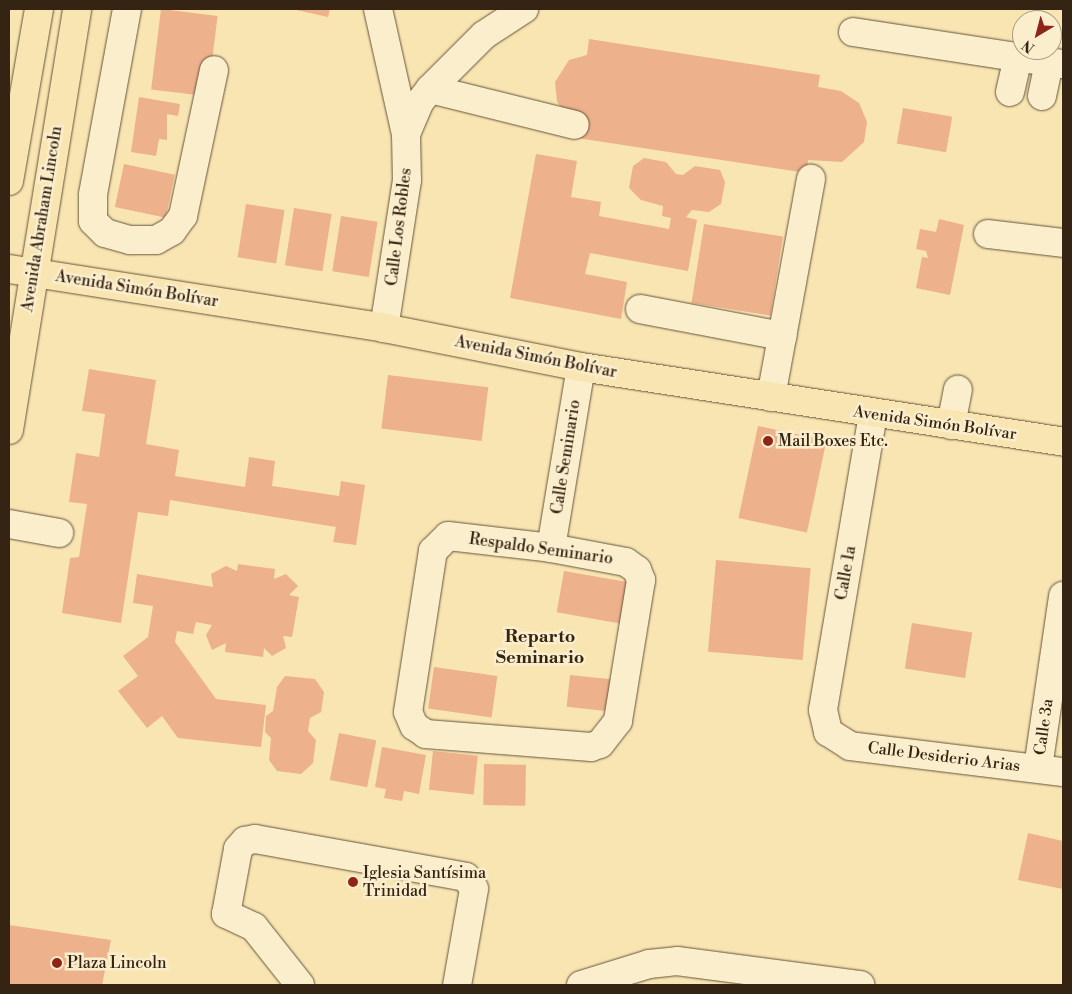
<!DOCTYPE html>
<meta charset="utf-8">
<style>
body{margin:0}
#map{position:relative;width:1072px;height:994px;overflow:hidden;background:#f8e5b2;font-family:"Libre Bodoni",serif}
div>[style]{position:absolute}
.building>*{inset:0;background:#edb18c;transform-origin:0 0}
.roads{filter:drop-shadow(0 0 1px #66543b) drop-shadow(0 0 1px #66543b)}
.minor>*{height:28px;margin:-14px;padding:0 14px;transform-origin:14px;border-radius:14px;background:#faeecd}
.major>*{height:28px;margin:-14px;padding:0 14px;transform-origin:14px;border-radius:14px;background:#f8e5b2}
.dots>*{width:14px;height:14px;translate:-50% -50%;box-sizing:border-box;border:2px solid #faeecd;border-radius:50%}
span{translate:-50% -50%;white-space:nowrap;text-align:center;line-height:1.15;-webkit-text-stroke:5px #faeecd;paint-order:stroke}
.street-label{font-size:16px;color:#352313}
.poi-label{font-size:16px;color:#352313}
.left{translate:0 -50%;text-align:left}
.neighbourhood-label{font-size:18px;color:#352313;font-weight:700}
.frame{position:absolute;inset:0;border:10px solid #352313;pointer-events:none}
.north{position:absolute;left:1012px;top:10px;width:50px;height:50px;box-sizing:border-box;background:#faeecd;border:1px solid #ab9d83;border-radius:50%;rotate:217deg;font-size:14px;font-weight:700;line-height:20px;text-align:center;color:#352313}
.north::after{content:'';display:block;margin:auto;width:18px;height:22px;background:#8f2418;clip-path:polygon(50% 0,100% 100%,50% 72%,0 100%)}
</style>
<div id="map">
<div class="building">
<div style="left:161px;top:9px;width:57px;height:81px;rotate:7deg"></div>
<div style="clip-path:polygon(292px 9px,330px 9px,328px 17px)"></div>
<div style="clip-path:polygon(589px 39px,820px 75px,818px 87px,841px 91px,859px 103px,867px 122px,864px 142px,842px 162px,808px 160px,807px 173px,577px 138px,557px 101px,555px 82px,569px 60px,587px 55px)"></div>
<div style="clip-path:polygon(139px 97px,180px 104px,178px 116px,167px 114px,167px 140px,159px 139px,156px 156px,131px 152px)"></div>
<div style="left:903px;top:108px;width:50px;height:36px;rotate:10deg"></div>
<div style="clip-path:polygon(536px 154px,577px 161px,571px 197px,601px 202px,599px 216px,669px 229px,671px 218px,662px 216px,663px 206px,641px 200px,629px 188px,633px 166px,644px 158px,666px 162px,676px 174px,683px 175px,695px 166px,720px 170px,725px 182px,721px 204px,709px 212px,692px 210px,686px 217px,697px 220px,688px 271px,590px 253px,585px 274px,627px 282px,621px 319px,510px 298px)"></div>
<div style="left:124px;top:164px;width:52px;height:44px;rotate:12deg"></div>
<div style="left:246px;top:204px;width:39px;height:54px;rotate:9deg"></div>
<div style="left:294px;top:208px;width:38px;height:58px;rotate:9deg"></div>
<div style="left:341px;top:216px;width:37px;height:56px;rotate:9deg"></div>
<div style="clip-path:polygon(939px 219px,964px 225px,950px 295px,916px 288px,922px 257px,928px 258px,926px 251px,916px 249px,920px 229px,936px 232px)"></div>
<div style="left:704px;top:224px;width:80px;height:80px;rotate:9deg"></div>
<div style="clip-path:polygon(89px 369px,156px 380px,146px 444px,179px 450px,175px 476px,245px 487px,249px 457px,275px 461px,272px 486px,339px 496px,341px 481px,365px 485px,356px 545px,333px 542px,336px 527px,170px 500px,168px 516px,138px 512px,121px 623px,62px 613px,70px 558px,79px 557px,87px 504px,69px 502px,76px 453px,99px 457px,105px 414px,82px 411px)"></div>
<div style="left:388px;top:375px;width:101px;height:54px;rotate:7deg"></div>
<div style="left:758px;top:426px;width:70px;height:94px;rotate:12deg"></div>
<div style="left:716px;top:560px;width:95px;height:92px;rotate:5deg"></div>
<div style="clip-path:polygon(238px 564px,275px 569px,274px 579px,286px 574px,298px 586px,289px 595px,299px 597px,292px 637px,283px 636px,286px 648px,272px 656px,264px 648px,263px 657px,225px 652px,226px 643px,212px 650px,206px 635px,212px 625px,196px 622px,193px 634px,177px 631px,175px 642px,216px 699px,266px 705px,261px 747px,178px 738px,162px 716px,147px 728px,118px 691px,138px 676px,123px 656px,148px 637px,153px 606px,133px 603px,137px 574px,213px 587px,211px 574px,226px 566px,237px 571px)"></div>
<div style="left:564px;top:571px;width:64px;height:42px;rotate:10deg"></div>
<div style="left:912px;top:623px;width:61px;height:46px;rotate:9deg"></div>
<div style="left:434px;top:667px;width:64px;height:42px;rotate:8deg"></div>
<div style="left:570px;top:675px;width:46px;height:32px;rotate:6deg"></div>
<div style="clip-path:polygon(285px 676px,315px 679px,324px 692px,321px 712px,310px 718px,308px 731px,316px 740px,313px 763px,301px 774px,277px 771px,269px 760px,271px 738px,265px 732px,266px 716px,273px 711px,277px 687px)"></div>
<div style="left:339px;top:733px;width:38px;height:48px;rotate:11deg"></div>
<div style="clip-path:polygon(382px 747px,426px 755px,419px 794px,404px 791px,402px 801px,384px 798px,386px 789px,375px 787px)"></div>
<div style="left:433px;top:751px;width:45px;height:39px;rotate:6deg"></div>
<div style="left:484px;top:764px;width:42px;height:41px;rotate:1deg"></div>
<div style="clip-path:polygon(1028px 833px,1063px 841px,1063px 889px,1018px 880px)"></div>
<div style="clip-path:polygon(9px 925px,111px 940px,102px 985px,9px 985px)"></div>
</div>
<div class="roads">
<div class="minor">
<div style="left:127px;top:9px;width:189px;rotate:100.4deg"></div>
<div style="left:93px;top:195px;width:26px;rotate:90deg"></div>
<div style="left:93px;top:221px;width:17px;rotate:45deg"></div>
<div style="left:105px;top:233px;width:26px;rotate:16deg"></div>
<div style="left:130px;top:240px;width:26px"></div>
<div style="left:156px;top:240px;width:18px;rotate:-29deg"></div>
<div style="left:172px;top:231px;width:19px;rotate:-54deg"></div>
<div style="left:183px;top:216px;width:149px;rotate:-78deg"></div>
<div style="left:378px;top:9px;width:128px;rotate:77.4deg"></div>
<div style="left:406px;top:134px;width:46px;rotate:88.8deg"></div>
<div style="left:407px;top:180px;width:150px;rotate:98.8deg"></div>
<div style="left:853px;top:32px;width:212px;rotate:8.7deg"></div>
<div style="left:430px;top:89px;width:149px;rotate:13.9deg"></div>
<div style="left:1010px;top:92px;width:36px;rotate:-77deg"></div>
<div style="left:1042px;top:96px;width:35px;rotate:-78deg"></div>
<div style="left:406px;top:134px;width:34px;rotate:-67deg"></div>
<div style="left:419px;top:103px;width:18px;rotate:-52deg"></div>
<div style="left:430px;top:89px;width:76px;rotate:-45deg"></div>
<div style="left:484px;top:35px;width:48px;rotate:-33deg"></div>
<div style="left:988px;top:234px;width:76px;rotate:6.8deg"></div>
<div style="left:640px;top:309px;width:145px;rotate:10.8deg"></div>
<div style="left:771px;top:397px;width:222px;rotate:-79.6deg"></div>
<div style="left:873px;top:414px;width:300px;rotate:99.6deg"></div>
<div style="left:823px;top:710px;width:23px;rotate:77deg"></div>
<div style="left:828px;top:732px;width:26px;rotate:32deg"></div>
<div style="left:850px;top:746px;width:215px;rotate:7deg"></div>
<div style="left:951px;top:425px;width:36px;rotate:-79deg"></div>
<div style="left:9px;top:524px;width:51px;rotate:10.2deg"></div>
<div style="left:448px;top:536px;width:104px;rotate:6.6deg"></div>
<div style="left:551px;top:548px;width:76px;rotate:10.6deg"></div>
<div style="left:626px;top:562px;width:14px;rotate:36deg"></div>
<div style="left:637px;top:570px;width:11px;rotate:68deg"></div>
<div style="left:641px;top:580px;width:143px;rotate:99.3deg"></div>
<div style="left:618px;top:721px;width:29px;rotate:128deg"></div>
<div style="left:600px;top:744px;width:9px;rotate:162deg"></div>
<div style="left:591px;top:747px;width:166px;rotate:-175.5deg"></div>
<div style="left:426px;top:734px;width:14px;rotate:-146deg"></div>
<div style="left:414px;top:726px;width:15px;rotate:-113deg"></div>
<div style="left:408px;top:712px;width:163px;rotate:-81.2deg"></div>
<div style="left:433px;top:551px;width:21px;rotate:-45deg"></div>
<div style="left:551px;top:548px;width:183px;rotate:-80.6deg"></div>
<div style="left:1038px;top:768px;width:174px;rotate:-81.7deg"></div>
<div style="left:300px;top:985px;width:74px;rotate:-128.4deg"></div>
<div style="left:254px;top:927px;width:31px;rotate:-155deg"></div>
<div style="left:226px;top:914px;width:66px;rotate:-79.5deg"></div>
<div style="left:238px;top:849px;width:11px;rotate:-49deg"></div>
<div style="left:245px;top:841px;width:10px;rotate:-11deg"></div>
<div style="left:255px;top:839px;width:214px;rotate:10.2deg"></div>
<div style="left:466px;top:877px;width:14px;rotate:56deg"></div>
<div style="left:474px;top:889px;width:97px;rotate:100deg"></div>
<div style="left:581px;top:985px;width:71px;rotate:-17.2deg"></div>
<div style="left:649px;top:964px;width:28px;rotate:-6deg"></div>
<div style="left:677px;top:961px;width:185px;rotate:7.5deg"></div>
</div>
<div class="major">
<div style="left:9px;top:181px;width:175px;rotate:-80.1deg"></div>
<div style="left:9px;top:269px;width:380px;rotate:8.9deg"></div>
<div style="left:384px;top:328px;width:201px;rotate:11.2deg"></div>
<div style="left:581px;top:367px;width:488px;rotate:8.8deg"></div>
<div style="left:9px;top:430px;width:426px;rotate:-80.8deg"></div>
</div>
</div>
<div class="dots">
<div style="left:768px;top:441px;background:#8f2418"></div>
<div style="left:353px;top:882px;background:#8f2418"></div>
<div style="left:57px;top:963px;background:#8f2418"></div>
</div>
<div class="street-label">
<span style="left:42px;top:219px;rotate:-81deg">Avenida Abraham Lincoln</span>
<span style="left:399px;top:227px;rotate:-83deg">Calle Los Robles</span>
<span style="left:137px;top:289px;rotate:9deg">Avenida Simón Bolívar</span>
<span style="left:536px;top:357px;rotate:11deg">Avenida Simón Bolívar</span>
<span style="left:935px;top:423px;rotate:8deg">Avenida Simón Bolívar</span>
<span style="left:566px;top:457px;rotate:-81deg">Calle Seminario</span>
<span style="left:541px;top:549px;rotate:8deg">Respaldo Seminario</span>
<span style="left:846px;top:573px;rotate:-80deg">Calle 1a</span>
<span style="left:1044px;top:727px;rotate:-82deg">Calle 3a</span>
<span style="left:944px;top:757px;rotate:7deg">Calle Desiderio Arias</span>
</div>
<div class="poi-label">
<span class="left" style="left:778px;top:441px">Mail Boxes Etc.</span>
<span class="left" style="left:363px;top:882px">Iglesia Santísima<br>Trinidad</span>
<span class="left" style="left:67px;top:963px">Plaza Lincoln</span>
</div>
<div class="neighbourhood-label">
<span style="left:540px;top:648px">Reparto<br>Seminario</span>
</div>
<div class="frame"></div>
<div class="north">N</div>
</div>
